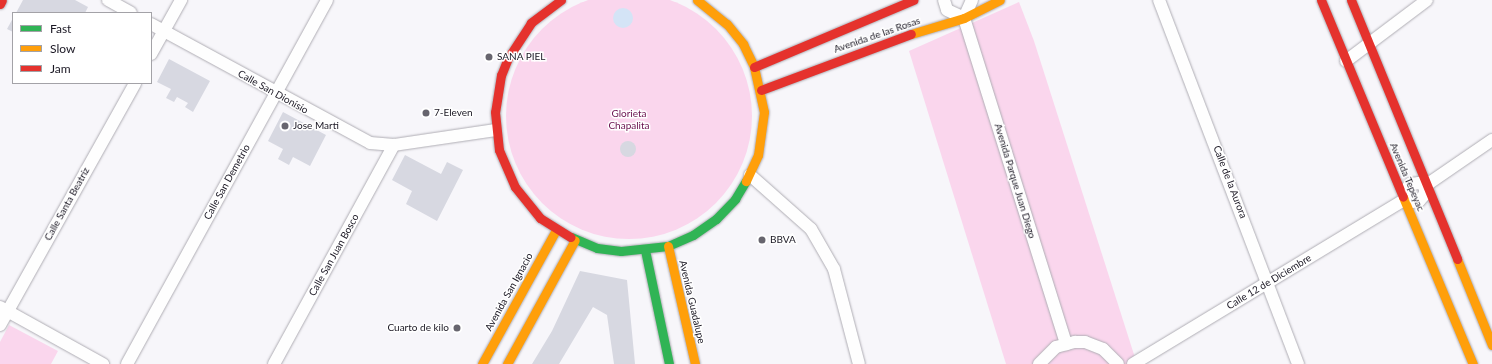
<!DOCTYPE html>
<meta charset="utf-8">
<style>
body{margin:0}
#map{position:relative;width:1492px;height:364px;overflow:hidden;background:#f7f6fa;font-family:Lato,sans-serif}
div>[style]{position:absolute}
.green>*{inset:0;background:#fad6ed}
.round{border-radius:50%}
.water>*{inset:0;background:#d4e4f6}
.building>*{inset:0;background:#d7d8e1}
.roads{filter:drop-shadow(0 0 1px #afadb4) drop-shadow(0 0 1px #afadb4)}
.street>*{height:12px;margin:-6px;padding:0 6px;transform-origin:6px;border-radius:6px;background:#fefefe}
.fast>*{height:9px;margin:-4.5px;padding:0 4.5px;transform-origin:4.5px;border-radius:4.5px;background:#30b455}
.slow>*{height:9px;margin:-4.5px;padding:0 4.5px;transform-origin:4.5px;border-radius:4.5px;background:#ff9f0a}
.jam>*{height:9px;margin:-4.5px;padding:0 4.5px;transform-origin:4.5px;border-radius:4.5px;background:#e5322d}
.dots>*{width:11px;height:11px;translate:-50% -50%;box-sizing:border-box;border:2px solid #fff;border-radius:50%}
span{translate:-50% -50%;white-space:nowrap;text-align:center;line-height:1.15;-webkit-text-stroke:3px #fff;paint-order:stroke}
.street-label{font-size:10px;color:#1a1723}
.poi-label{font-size:10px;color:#1a1723}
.left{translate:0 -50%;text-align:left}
.right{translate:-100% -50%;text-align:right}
.park-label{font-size:10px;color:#6a124f}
.legend{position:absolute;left:12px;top:12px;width:140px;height:72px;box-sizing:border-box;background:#fff;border:1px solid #a3a2a7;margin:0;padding:5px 7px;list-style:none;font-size:12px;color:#1a1723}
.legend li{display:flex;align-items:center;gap:8px;height:20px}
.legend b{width:20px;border:1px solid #a3a2a7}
</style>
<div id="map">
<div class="green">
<div class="round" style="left:506px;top:-7px;width:246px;height:246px"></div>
<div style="clip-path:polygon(1019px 2px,1034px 41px,1137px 364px,1006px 364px,909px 51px)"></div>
<div style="clip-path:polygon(9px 325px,58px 351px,51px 364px,0 364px,0 342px)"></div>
</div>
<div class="water">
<div class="round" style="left:613px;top:8px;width:20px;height:20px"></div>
</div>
<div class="building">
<div style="clip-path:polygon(23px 0,75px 0,88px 7px,85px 13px,16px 13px)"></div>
<div style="clip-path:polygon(13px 18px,13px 32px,7px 29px)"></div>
<div style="clip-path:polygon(169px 59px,210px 81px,193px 112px,185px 107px,188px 103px,177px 97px,174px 102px,166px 98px,171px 89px,157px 82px)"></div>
<div style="clip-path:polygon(283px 112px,326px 135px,310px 166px,293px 157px,289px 165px,278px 159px,283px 149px,268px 141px)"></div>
<div class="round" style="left:620px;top:141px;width:16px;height:16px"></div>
<div style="clip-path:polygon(405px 155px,441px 174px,447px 162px,463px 170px,437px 221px,406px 204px,412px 191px,392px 180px)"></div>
<div style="clip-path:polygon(580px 271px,627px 280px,635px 364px,614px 364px,607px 315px,593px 307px,559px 364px,532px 364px,552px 331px)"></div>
</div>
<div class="roads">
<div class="street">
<div style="left:108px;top:0;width:26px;rotate:29deg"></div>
<div style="left:944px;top:0;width:10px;rotate:73deg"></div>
<div style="left:947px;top:10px;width:19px;rotate:25deg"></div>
<div style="left:972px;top:0;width:20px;rotate:114deg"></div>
<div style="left:964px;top:18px;width:342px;rotate:72.6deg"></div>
<div style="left:1159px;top:0;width:390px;rotate:69.1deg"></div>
<div style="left:151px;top:24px;width:249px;rotate:28.5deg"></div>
<div style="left:370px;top:143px;width:24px;rotate:5deg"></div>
<div style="left:394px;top:145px;width:102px;rotate:-8.4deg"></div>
<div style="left:151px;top:54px;width:62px;rotate:-60.9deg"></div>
<div style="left:1346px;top:61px;width:101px;rotate:-37deg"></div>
<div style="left:750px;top:175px;width:81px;rotate:41.5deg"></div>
<div style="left:811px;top:229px;width:46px;rotate:60.1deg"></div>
<div style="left:834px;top:269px;width:98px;rotate:75.3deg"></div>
<div style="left:1425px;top:186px;width:81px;rotate:-34.5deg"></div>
<div style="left:1405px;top:199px;width:7px;rotate:27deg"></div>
<div style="left:1411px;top:202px;width:8px;rotate:-7deg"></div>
<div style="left:1419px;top:201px;width:9px;rotate:-49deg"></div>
<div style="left:1425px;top:194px;width:8px;rotate:-90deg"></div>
<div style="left:1405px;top:199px;width:8px;rotate:-90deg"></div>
<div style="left:1405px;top:191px;width:9px;rotate:-54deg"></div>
<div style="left:1410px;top:184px;width:9px;rotate:-6deg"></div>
<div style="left:1419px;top:183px;width:7px;rotate:27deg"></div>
<div style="left:0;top:307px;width:118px;rotate:29deg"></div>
<div style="left:0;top:325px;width:277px;rotate:-60.8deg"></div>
<div style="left:127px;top:364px;width:415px;rotate:-61.2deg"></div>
<div style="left:274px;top:364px;width:250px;rotate:-61.3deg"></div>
<div style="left:1039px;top:364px;width:24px;rotate:-45deg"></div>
<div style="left:1056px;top:347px;width:20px;rotate:-15deg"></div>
<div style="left:1075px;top:342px;width:10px"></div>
<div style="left:1085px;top:342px;width:19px;rotate:21deg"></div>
<div style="left:1103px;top:349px;width:21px;rotate:45deg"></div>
<div style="left:1133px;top:364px;width:318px;rotate:-31.2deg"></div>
</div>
<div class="fast">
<div style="left:571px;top:237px;width:28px;rotate:23deg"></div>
<div style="left:597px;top:248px;width:24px;rotate:7deg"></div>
<div style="left:621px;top:251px;width:47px;rotate:-6.1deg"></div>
<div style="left:668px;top:246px;width:27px;rotate:-24deg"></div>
<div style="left:693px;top:235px;width:28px;rotate:-35deg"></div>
<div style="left:716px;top:219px;width:28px;rotate:-46deg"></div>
<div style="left:735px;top:199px;width:21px;rotate:-59deg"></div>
<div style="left:645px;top:250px;width:116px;rotate:78.1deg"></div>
</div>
<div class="slow">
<div style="left:697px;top:0;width:38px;rotate:39deg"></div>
<div style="left:727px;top:24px;width:26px;rotate:51deg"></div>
<div style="left:743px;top:44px;width:25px;rotate:64deg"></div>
<div style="left:754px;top:67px;width:46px;rotate:77.5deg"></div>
<div style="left:764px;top:112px;width:43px;rotate:97.9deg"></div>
<div style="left:758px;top:155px;width:29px;rotate:115deg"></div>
<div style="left:911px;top:34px;width:55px;rotate:-16.8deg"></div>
<div style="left:964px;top:18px;width:40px;rotate:-26.6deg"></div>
<div style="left:1403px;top:197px;width:181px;rotate:67.3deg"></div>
<div style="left:668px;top:246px;width:121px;rotate:77.1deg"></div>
<div style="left:1457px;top:259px;width:93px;rotate:67.9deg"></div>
<div style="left:482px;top:364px;width:153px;rotate:-61.1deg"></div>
<div style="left:507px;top:364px;width:141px;rotate:-61.3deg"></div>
</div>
<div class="jam">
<div style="left:561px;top:0;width:38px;rotate:143deg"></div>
<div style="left:531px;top:23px;width:42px;rotate:123.3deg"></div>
<div style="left:508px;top:58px;width:18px;rotate:112deg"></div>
<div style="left:501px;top:75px;width:37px;rotate:99deg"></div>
<div style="left:495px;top:112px;width:38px;rotate:84deg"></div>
<div style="left:499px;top:150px;width:40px;rotate:66.6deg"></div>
<div style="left:515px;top:187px;width:40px;rotate:51deg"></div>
<div style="left:540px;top:218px;width:36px;rotate:32deg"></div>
<div style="left:1321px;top:0;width:213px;rotate:67.4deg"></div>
<div style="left:1351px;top:0;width:280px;rotate:67.7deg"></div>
<div style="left:0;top:4px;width:4px;rotate:-63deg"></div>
<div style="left:754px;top:67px;width:173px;rotate:-22.8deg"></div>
<div style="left:761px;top:90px;width:160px;rotate:-20.5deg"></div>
</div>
</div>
<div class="dots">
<div style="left:489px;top:57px;background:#67656e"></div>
<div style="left:426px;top:113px;background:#67656e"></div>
<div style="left:285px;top:126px;background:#67656e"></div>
<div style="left:762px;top:240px;background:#67656e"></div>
<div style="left:457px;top:328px;background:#67656e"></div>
</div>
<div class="street-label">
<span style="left:877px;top:35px;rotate:-19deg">Avenida de las Rosas</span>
<span style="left:273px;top:92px;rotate:29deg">Calle San Dionisio</span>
<span style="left:1407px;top:177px;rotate:67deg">Avenida Tepeyac</span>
<span style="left:1015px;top:181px;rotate:73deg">Avenida Parque Juan Diego</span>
<span style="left:227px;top:182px;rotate:-61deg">Calle San Demetrio</span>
<span style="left:1230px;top:182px;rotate:69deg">Calle de la Aurora</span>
<span style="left:67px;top:204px;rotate:-61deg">Calle Santa Beatríz</span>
<span style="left:334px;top:255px;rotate:-61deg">Calle San Juan Bosco</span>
<span style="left:1269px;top:282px;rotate:-31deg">Calle 12 de Diciembre</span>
<span style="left:509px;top:292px;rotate:-61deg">Avenida San Ignacio</span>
<span style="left:692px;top:302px;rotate:77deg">Avenida Guadalupe</span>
</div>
<div class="poi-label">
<span class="left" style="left:497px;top:57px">SANA PIEL</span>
<span class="left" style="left:434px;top:113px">7-Eleven</span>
<span class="left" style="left:293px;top:126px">Jose Marti</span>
<span class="left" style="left:770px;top:240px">BBVA</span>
<span class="right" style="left:449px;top:328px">Cuarto de kilo</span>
</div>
<div class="park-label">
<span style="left:629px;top:119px">Glorieta<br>Chapalita</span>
</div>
<ul class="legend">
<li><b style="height:5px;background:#30b455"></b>Fast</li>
<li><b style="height:5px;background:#ff9f0a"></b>Slow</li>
<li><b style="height:5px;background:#e5322d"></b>Jam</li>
</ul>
</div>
